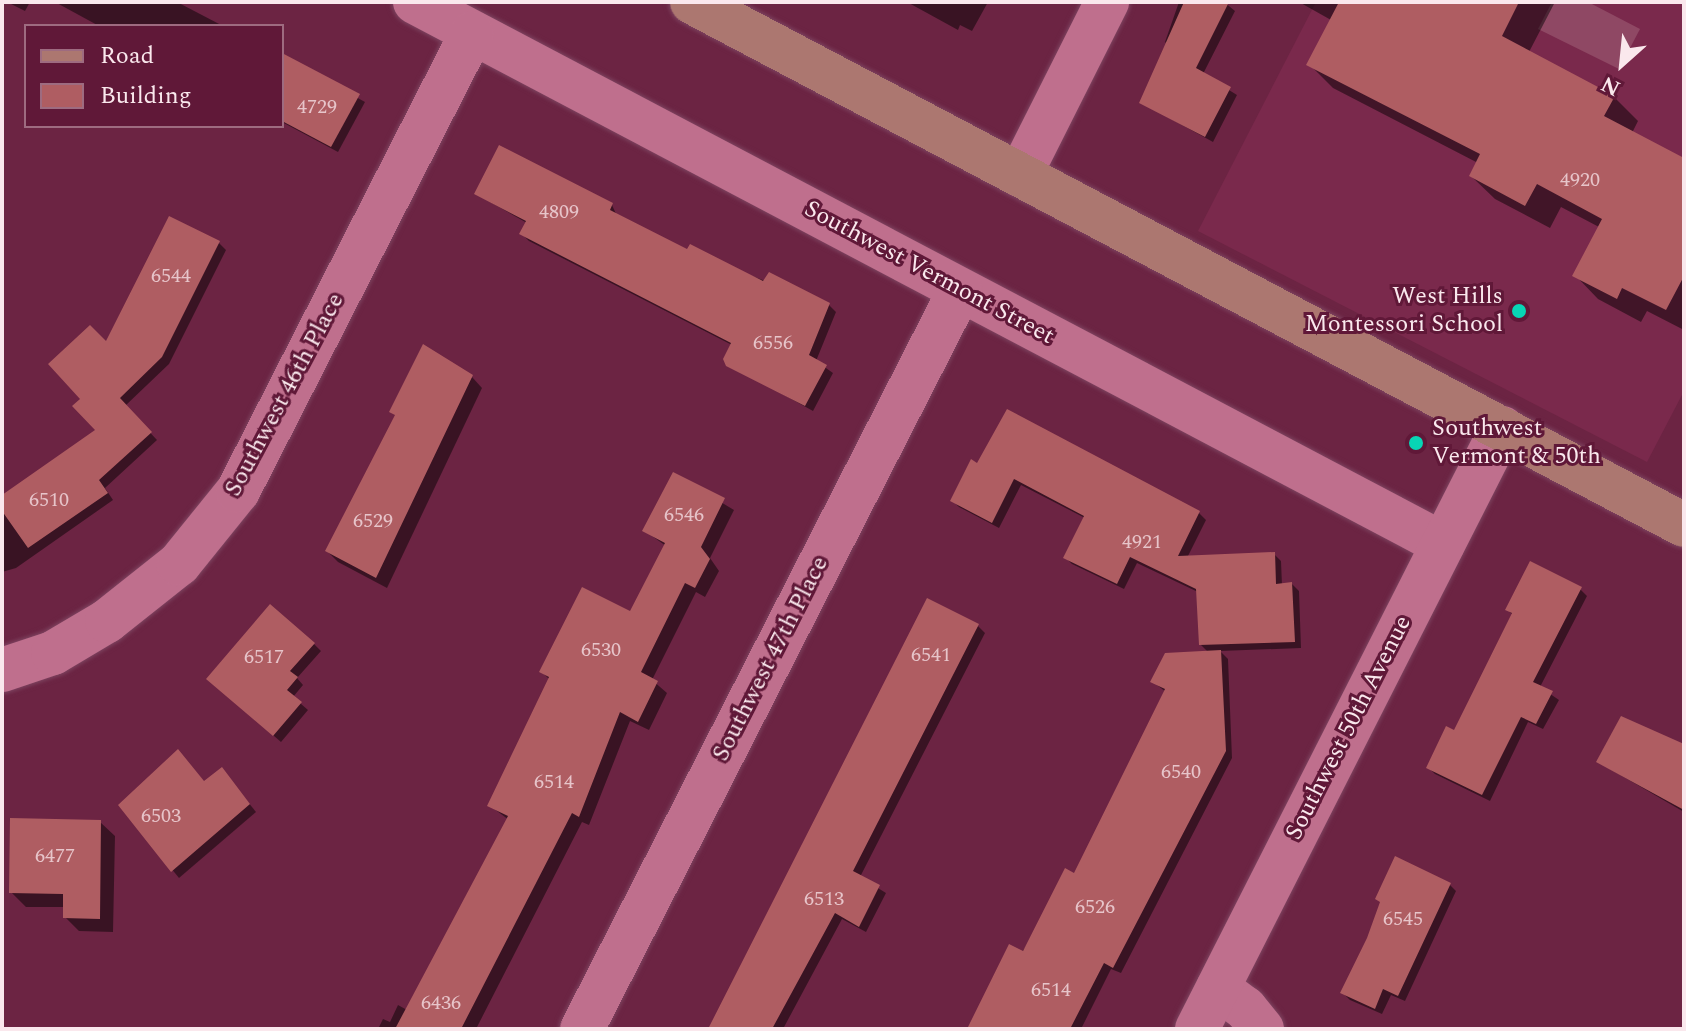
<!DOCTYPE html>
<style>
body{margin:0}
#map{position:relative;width:1686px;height:1031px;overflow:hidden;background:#6c2443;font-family:Spectral,serif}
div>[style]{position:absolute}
.built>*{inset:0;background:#7a294c}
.green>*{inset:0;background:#8f4864}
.shadow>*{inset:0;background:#0007}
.building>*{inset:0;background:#af5d62}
.roads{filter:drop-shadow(0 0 2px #7d4460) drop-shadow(0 0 2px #7d4460)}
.minor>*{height:44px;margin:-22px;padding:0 22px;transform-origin:22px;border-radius:22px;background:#bf6f8d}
.secondary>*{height:44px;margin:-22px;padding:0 22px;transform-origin:22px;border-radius:22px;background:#ac7770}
.dots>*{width:22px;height:22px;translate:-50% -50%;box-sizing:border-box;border:4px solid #601838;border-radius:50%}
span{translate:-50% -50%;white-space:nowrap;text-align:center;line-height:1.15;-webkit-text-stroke:6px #601838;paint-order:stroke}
.number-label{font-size:20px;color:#e7c5ca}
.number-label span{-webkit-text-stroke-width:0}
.street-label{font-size:24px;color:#fae8ed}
.poi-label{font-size:24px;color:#fae8ed}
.right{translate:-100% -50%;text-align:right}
.left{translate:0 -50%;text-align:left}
.frame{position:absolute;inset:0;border:4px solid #fae8ed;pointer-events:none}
.legend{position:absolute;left:24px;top:24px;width:260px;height:104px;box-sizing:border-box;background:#601838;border:2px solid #9e6b80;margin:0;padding:10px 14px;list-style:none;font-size:24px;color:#fae8ed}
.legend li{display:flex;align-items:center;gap:16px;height:40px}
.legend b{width:40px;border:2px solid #9e6b80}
.north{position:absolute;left:1582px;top:24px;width:80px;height:80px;-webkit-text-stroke:6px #601838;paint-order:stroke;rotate:207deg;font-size:22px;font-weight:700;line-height:32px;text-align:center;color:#fae8ed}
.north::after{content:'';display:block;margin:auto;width:28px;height:36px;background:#fae8ed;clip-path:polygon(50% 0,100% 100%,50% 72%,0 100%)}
</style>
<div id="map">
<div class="built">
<div style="clip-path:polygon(1316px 2px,1684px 2px,1684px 391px,1647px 462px,1198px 231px)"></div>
</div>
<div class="green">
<div style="clip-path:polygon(1552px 2px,1588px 2px,1640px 29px,1619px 69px,1538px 29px)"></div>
</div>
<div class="shadow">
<div style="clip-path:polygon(7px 2px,30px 2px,25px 11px)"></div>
<div style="clip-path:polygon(55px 2px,177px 2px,223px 26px,99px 26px)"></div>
<div style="clip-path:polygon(907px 2px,988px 2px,972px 31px,960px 25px,958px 30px)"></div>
<div style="clip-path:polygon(1179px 2px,1224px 2px,1235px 11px,1203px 74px,1237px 95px,1213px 142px,1142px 103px,1170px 47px,1165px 42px)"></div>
<div style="clip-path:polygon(1299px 2px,1555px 2px,1529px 52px,1614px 97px,1638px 121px,1632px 133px,1684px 160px,1684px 330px,1647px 311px,1641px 322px,1598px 299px,1575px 275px,1599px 227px,1561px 207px,1550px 228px,1495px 199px,1471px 176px,1478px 163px,1333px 88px,1309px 64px,1331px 20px)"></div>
<div style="clip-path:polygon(282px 56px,365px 102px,338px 152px,282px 122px)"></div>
<div style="clip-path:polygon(476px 194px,612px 205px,617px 216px,688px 252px,829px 305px,836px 312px,816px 361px,833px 373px,813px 411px,732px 366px,732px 345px,529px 241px,522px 234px,527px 223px)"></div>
<div style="clip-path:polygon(219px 243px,226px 250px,169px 364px,125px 406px,157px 440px,105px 488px,113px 500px,16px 568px,2px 572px,2px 497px,98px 431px,83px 399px,106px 344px)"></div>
<div style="clip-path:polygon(472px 377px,482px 388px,387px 588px,338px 562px,327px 551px)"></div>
<div style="clip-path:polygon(972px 462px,1199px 513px,1206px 520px,1187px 558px,1274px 554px,1281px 561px,1282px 585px,1292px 584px,1299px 591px,1301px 648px,1220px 651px,1228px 659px,1232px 758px,1121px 973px,1111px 969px,1081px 1029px,969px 1029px,1075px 875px,1166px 692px,1152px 681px,1209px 653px,1201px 645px,1198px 592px,1137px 563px,1124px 589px,1072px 564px,1065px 557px,1085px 518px,1021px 485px,999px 528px,959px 507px,952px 500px)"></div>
<div style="clip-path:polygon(674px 474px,734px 510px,710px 558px,719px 571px,705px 597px,696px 592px,652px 680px,667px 693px,649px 730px,630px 721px,589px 825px,582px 822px,476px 1029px,378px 1029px,383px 1019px,390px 1022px,398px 1005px,407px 1010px,509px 820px,489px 805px,550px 680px,542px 672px,631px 614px,666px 546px,645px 531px)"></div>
<div style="clip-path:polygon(1580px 589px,1587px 596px,1540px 687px,1559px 700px,1543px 729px,1528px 722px,1490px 801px,1435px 774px,1428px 767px,1454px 733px,1513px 615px,1507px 609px)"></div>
<div style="clip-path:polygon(978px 626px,985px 633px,860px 877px,886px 893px,866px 932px,842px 919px,783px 1029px,711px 1029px)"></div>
<div style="clip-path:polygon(314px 644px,321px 651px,297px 678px,303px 685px,293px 697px,308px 710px,281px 742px,216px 686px)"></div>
<div style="clip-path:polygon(1684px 749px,1684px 812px,1598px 762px)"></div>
<div style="clip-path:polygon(228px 777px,256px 812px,179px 878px,120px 805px)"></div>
<div style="clip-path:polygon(100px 822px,115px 836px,113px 932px,79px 931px,65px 917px,65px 907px,26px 907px,11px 892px)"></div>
<div style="clip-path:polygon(1449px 884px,1456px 891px,1405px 1001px,1391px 995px,1382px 1014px,1350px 1000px,1343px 993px)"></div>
</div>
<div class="building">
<div style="clip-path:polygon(1184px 2px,1229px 2px,1196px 68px,1231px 87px,1205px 137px,1139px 103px)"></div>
<div style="clip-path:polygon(1339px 2px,1519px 2px,1502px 36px,1615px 96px,1604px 116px,1684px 158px,1684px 276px,1666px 310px,1622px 288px,1617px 299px,1572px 276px,1602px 219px,1537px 184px,1525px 206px,1469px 176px,1480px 154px,1306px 65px)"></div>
<div style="clip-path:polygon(282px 53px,360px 94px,331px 147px,282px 121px)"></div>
<div style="clip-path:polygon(499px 145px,613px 203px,610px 210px,687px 249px,690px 244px,763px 281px,769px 272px,830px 303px,809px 355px,827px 365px,805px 406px,726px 366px,723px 359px,731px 343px,519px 234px,526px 221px,474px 194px)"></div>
<div style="clip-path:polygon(169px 216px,220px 241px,162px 357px,120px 398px,152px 432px,99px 480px,108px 493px,28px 548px,2px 511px,2px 495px,95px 430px,72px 406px,80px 399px,48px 364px,90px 325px,106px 341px)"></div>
<div style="clip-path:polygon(423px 344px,473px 375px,376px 578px,325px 551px,395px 415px,389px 412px)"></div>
<div style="clip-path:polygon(1007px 409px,1200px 511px,1178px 556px,1275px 552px,1276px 584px,1292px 582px,1295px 642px,1199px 645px,1196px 589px,1130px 557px,1117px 584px,1063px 558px,1084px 516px,1014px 479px,992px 523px,950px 501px,971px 459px,977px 463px)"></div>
<div style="clip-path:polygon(673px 472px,725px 498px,701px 547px,710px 559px,695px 588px,685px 583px,641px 672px,658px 681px,638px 722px,620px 712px,579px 817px,572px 813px,461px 1029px,395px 1029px,508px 816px,487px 806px,549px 677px,539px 672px,582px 587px,630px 611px,665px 543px,642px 531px)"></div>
<div style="clip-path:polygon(1530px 561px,1582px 587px,1533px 682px,1553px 691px,1536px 724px,1521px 717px,1482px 795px,1426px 768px,1446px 726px,1454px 730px,1512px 613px,1505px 610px)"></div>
<div style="clip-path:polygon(927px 598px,979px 624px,853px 871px,880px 885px,859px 927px,835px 913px,772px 1029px,708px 1029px)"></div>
<div style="clip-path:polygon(270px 604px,315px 643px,290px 671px,298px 677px,287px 690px,302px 702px,273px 736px,206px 679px)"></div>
<div style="clip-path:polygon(1221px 650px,1226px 751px,1113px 968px,1104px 963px,1070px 1029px,967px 1029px,1009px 944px,1023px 951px,1065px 868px,1074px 873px,1165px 689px,1150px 682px,1165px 653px)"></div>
<div style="clip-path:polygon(1621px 716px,1684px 744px,1684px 810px,1596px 762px)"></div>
<div style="clip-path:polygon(178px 749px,204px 781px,222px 767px,250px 804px,171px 872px,118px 805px)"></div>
<div style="clip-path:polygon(10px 818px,101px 820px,100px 919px,63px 918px,63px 894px,9px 893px)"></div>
<div style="clip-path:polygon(1395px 856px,1451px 883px,1398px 996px,1383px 989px,1375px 1009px,1340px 993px,1367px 938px,1380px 902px,1375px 899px)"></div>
</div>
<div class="roads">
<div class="minor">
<div style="left:415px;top:2px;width:1162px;rotate:27.8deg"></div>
<div style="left:1020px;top:175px;width:194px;rotate:-63.3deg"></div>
<div style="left:2px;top:670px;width:54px;rotate:-18.4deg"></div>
<div style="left:53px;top:653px;width:63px;rotate:-30.7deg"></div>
<div style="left:107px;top:621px;width:92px;rotate:-38.4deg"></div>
<div style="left:179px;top:564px;width:94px;rotate:-51.1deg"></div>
<div style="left:238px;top:491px;width:514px;rotate:-62.94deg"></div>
<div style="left:1218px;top:988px;width:34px;rotate:37deg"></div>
<div style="left:1245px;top:1008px;width:27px;rotate:51deg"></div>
<div style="left:582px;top:1029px;width:830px;rotate:-62.91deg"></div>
<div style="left:1197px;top:1029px;width:674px;rotate:-63.09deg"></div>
</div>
<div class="secondary">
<div style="left:692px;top:2px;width:1121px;rotate:27.8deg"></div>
</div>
</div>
<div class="dots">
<div style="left:1519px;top:311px;background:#08d5b5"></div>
<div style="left:1416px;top:443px;background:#08d5b5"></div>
</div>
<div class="number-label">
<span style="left:317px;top:107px">4729</span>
<span style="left:1580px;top:180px">4920</span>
<span style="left:559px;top:212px">4809</span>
<span style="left:171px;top:276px">6544</span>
<span style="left:773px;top:343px">6556</span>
<span style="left:49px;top:500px">6510</span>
<span style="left:684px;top:515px">6546</span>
<span style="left:373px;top:521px">6529</span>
<span style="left:1142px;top:542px">4921</span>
<span style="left:601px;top:650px">6530</span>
<span style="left:931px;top:655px">6541</span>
<span style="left:264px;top:657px">6517</span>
<span style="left:1181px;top:772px">6540</span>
<span style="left:554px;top:782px">6514</span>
<span style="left:161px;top:816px">6503</span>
<span style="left:55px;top:856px">6477</span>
<span style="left:824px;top:899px">6513</span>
<span style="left:1095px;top:907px">6526</span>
<span style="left:1403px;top:919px">6545</span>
<span style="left:1051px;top:990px">6514</span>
<span style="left:441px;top:1003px">6436</span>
</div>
<div class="street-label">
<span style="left:929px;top:273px;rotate:28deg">Southwest Vermont Street</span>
<span style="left:285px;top:395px;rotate:-62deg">Southwest 46th Place</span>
<span style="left:771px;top:659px;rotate:-63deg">Southwest 47th Place</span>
<span style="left:1349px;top:728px;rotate:-63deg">Southwest 50th Avenue</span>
</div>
<div class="poi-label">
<span class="right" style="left:1503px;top:311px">West Hills<br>Montessori School</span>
<span class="left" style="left:1432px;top:443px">Southwest<br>Vermont &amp; 50th</span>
</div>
<div class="frame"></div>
<ul class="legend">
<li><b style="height:10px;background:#ac7770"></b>Road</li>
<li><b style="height:22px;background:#af5d62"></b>Building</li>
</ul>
<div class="north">N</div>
</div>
